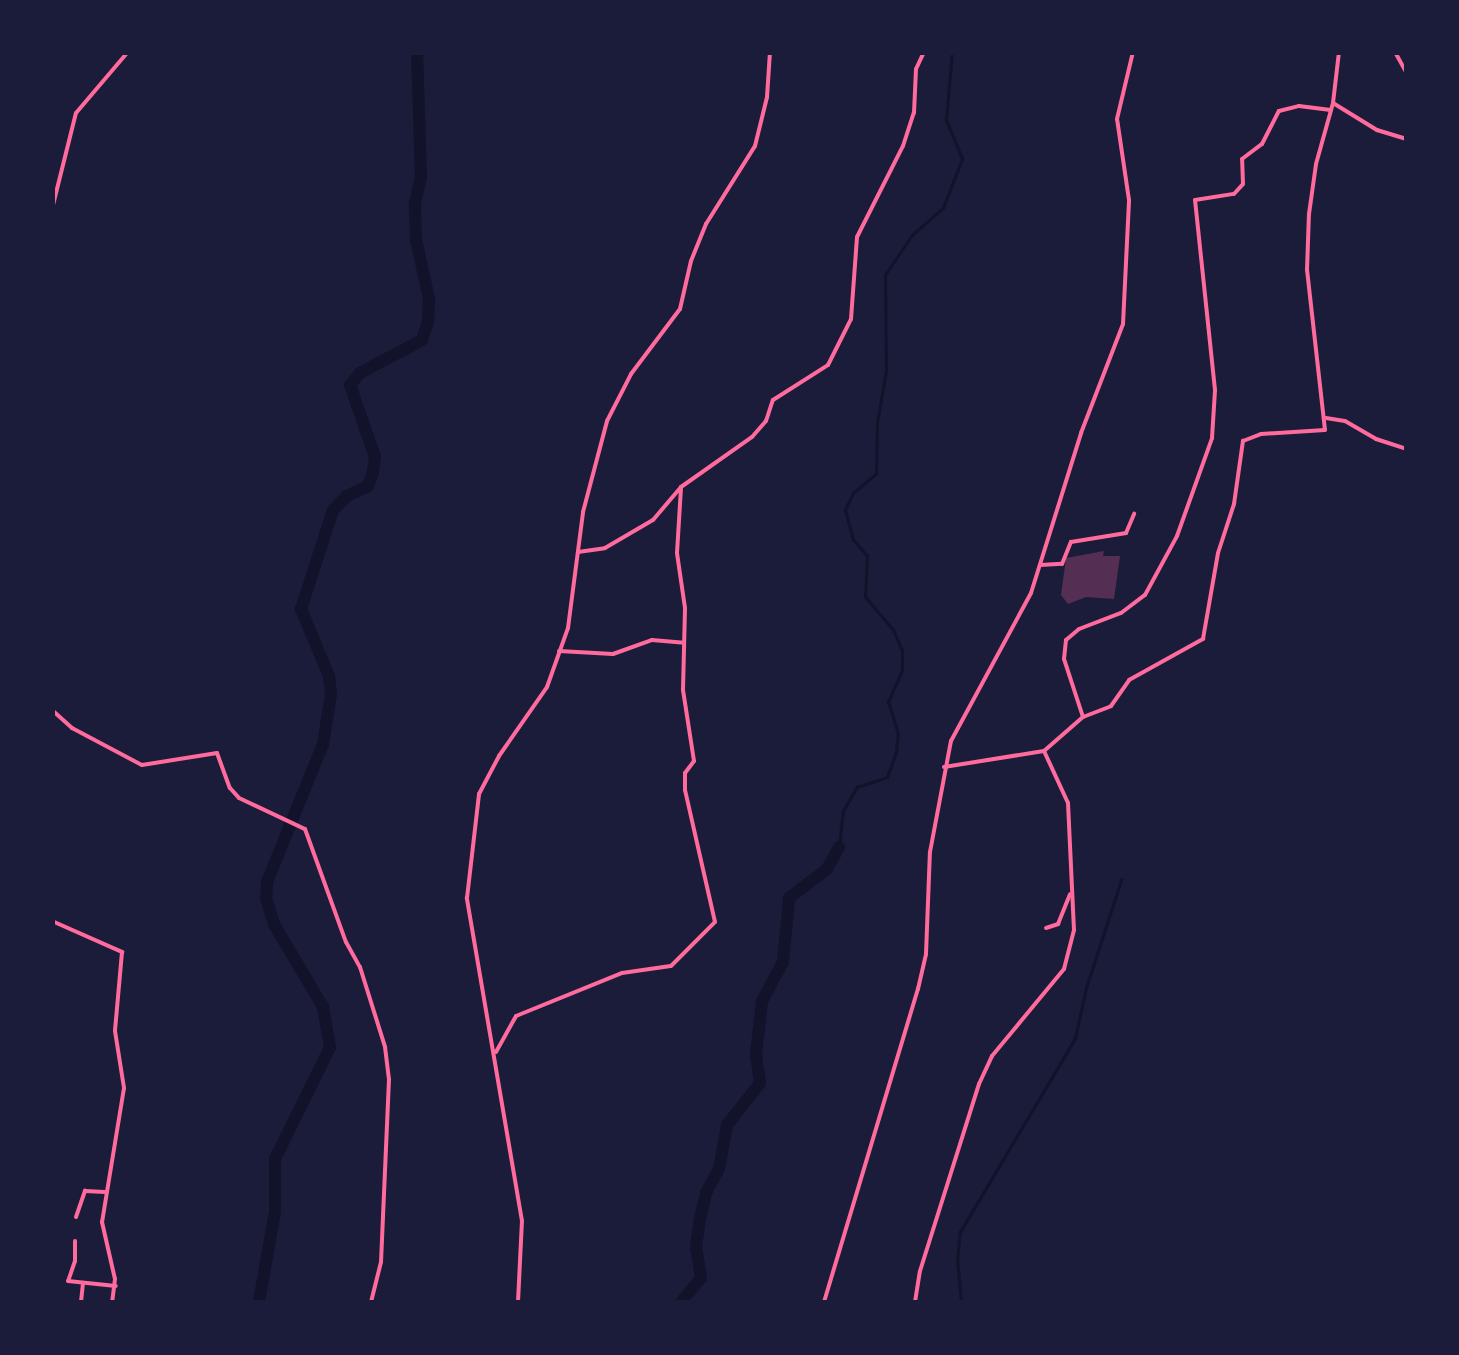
<!DOCTYPE html>
<style>
body{margin:0}
#map{position:relative;width:1459px;height:1355px;overflow:hidden;background:#1b1b3a;font-family:"Public Sans",sans-serif}
div>[style]{position:absolute}
.stream>*{height:2.5px;margin:-1.25px;padding:0 1.25px;transform-origin:1.25px;border-radius:1.25px;background:#12122b}
.river>*{height:12px;margin:-6px;padding:0 6px;transform-origin:6px;border-radius:6px;background:#12122b}
.building>*{inset:0;background:#542f53}
.minor>*{height:4px;margin:-2px;padding:0 2px;transform-origin:2px;border-radius:2px;background:#ff6b9d}
.tertiary>*{height:4px;margin:-2px;padding:0 2px;transform-origin:2px;border-radius:2px;background:#ff6b9d}
span{translate:-50% -50%;white-space:nowrap;text-align:center;line-height:1.15;-webkit-text-stroke:8px #1b1b3a;paint-order:stroke}
.frame{position:absolute;inset:0;border:55px solid #1b1b3a;pointer-events:none}
</style>
<div id="map">
<div class="stream">
<div style="left:839px;top:847px;width:36px;rotate:-84deg"></div>
<div style="left:843px;top:811px;width:28px;rotate:-60deg"></div>
<div style="left:857px;top:787px;width:32px;rotate:-18deg"></div>
<div style="left:887px;top:777px;width:27px;rotate:-70deg"></div>
<div style="left:896px;top:752px;width:18px;rotate:-84deg"></div>
<div style="left:898px;top:734px;width:34px;rotate:-107deg"></div>
<div style="left:888px;top:702px;width:35px;rotate:-66deg"></div>
<div style="left:902px;top:670px;width:19px;rotate:-90deg"></div>
<div style="left:902px;top:651px;width:23px;rotate:-113deg"></div>
<div style="left:893px;top:630px;width:43px;rotate:-130.3deg"></div>
<div style="left:865px;top:597px;width:41px;rotate:-87.2deg"></div>
<div style="left:867px;top:556px;width:21px;rotate:-131deg"></div>
<div style="left:853px;top:540px;width:31px;rotate:-105deg"></div>
<div style="left:845px;top:510px;width:19px;rotate:-65deg"></div>
<div style="left:853px;top:493px;width:30px;rotate:-40deg"></div>
<div style="left:876px;top:474px;width:51px;rotate:-88.9deg"></div>
<div style="left:877px;top:423px;width:53px;rotate:-80.2deg"></div>
<div style="left:886px;top:371px;width:96px;rotate:-90.6deg"></div>
<div style="left:885px;top:275px;width:48px;rotate:-56deg"></div>
<div style="left:912px;top:235px;width:41px;rotate:-41.1deg"></div>
<div style="left:943px;top:208px;width:53px;rotate:-68.8deg"></div>
<div style="left:962px;top:159px;width:42px;rotate:-112.3deg"></div>
<div style="left:946px;top:120px;width:68px;rotate:-85deg"></div>
<div style="left:961px;top:1302px;width:42px;rotate:-95.4deg"></div>
<div style="left:957px;top:1260px;width:28px;rotate:-84deg"></div>
<div style="left:960px;top:1232px;width:226px;rotate:-59.3deg"></div>
<div style="left:1075px;top:1038px;width:51px;rotate:-77.6deg"></div>
<div style="left:1086px;top:988px;width:114px;rotate:-72deg"></div>
</div>
<div class="river">
<div style="left:259px;top:1302px;width:92px;rotate:-80deg"></div>
<div style="left:275px;top:1211px;width:52px;rotate:-90deg"></div>
<div style="left:275px;top:1159px;width:125px;rotate:-63.8deg"></div>
<div style="left:330px;top:1047px;width:41px;rotate:-99.9deg"></div>
<div style="left:323px;top:1007px;width:96px;rotate:-120.6deg"></div>
<div style="left:274px;top:924px;width:27px;rotate:-107deg"></div>
<div style="left:266px;top:898px;width:16px;rotate:-86deg"></div>
<div style="left:267px;top:882px;width:149px;rotate:-67.9deg"></div>
<div style="left:323px;top:744px;width:51px;rotate:-80.9deg"></div>
<div style="left:331px;top:694px;width:18px;rotate:-96deg"></div>
<div style="left:329px;top:676px;width:73px;rotate:-112.7deg"></div>
<div style="left:301px;top:609px;width:104px;rotate:-72.1deg"></div>
<div style="left:333px;top:510px;width:20px;rotate:-45deg"></div>
<div style="left:347px;top:496px;width:23px;rotate:-25deg"></div>
<div style="left:368px;top:486px;width:15px;rotate:-70deg"></div>
<div style="left:373px;top:472px;width:15px;rotate:-82deg"></div>
<div style="left:375px;top:457px;width:76px;rotate:-109.1deg"></div>
<div style="left:350px;top:385px;width:16px;rotate:-50deg"></div>
<div style="left:360px;top:373px;width:70px;rotate:-28deg"></div>
<div style="left:422px;top:340px;width:20px;rotate:-72deg"></div>
<div style="left:428px;top:321px;width:22px;rotate:-87deg"></div>
<div style="left:429px;top:299px;width:61px;rotate:-102.2deg"></div>
<div style="left:416px;top:239px;width:36px;rotate:-92deg"></div>
<div style="left:415px;top:203px;width:26px;rotate:-77deg"></div>
<div style="left:421px;top:178px;width:126px;rotate:-91.8deg"></div>
<div style="left:681px;top:1302px;width:31px;rotate:-50deg"></div>
<div style="left:701px;top:1278px;width:31px;rotate:-99deg"></div>
<div style="left:696px;top:1247px;width:28px;rotate:-82deg"></div>
<div style="left:700px;top:1219px;width:27px;rotate:-77deg"></div>
<div style="left:706px;top:1193px;width:27px;rotate:-62deg"></div>
<div style="left:719px;top:1169px;width:45px;rotate:-79.7deg"></div>
<div style="left:727px;top:1125px;width:53px;rotate:-51.8deg"></div>
<div style="left:760px;top:1083px;width:29px;rotate:-98deg"></div>
<div style="left:756px;top:1054px;width:53px;rotate:-83.5deg"></div>
<div style="left:762px;top:1001px;width:44px;rotate:-61.7deg"></div>
<div style="left:783px;top:962px;width:64px;rotate:-84.6deg"></div>
<div style="left:789px;top:898px;width:48px;rotate:-37.3deg"></div>
<div style="left:827px;top:869px;width:25px;rotate:-61deg"></div>
</div>
<div class="building">
<div style="clip-path:polygon(1104px 551px,1103px 556px,1120px 556px,1114px 599px,1086px 597px,1068px 604px,1061px 595px,1066px 558px)"></div>
</div>
<div class="minor">
<div style="left:1395px;top:52px;width:23px;rotate:61deg"></div>
<div style="left:1333px;top:103px;width:52px;rotate:31.5deg"></div>
<div style="left:1377px;top:130px;width:30px;rotate:17deg"></div>
<div style="left:52px;top:209px;width:99px;rotate:-76deg"></div>
<div style="left:76px;top:113px;width:80px;rotate:-49.6deg"></div>
<div style="left:1326px;top:418px;width:19px;rotate:9deg"></div>
<div style="left:1345px;top:421px;width:36px;rotate:30deg"></div>
<div style="left:1376px;top:439px;width:32px;rotate:18deg"></div>
<div style="left:578px;top:552px;width:27px;rotate:-8deg"></div>
<div style="left:605px;top:548px;width:56px;rotate:-30.3deg"></div>
<div style="left:653px;top:520px;width:43px;rotate:-49.7deg"></div>
<div style="left:681px;top:487px;width:87px;rotate:-35.2deg"></div>
<div style="left:752px;top:437px;width:21px;rotate:-49deg"></div>
<div style="left:766px;top:421px;width:22px;rotate:-72deg"></div>
<div style="left:773px;top:400px;width:65px;rotate:-32.5deg"></div>
<div style="left:828px;top:365px;width:51px;rotate:-63.4deg"></div>
<div style="left:851px;top:319px;width:82px;rotate:-85.8deg"></div>
<div style="left:857px;top:237px;width:102px;rotate:-63.2deg"></div>
<div style="left:903px;top:146px;width:35px;rotate:-72deg"></div>
<div style="left:914px;top:113px;width:44px;rotate:-87.4deg"></div>
<div style="left:916px;top:69px;width:19px;rotate:-65deg"></div>
<div style="left:1040px;top:565px;width:22px;rotate:-3deg"></div>
<div style="left:1062px;top:564px;width:24px;rotate:-68deg"></div>
<div style="left:1071px;top:542px;width:56px;rotate:-9.3deg"></div>
<div style="left:1126px;top:533px;width:21px;rotate:-67deg"></div>
<div style="left:559px;top:651px;width:54px;rotate:3.2deg"></div>
<div style="left:613px;top:654px;width:41px;rotate:-19.7deg"></div>
<div style="left:652px;top:640px;width:32px;rotate:5deg"></div>
<div style="left:52px;top:710px;width:27px;rotate:42deg"></div>
<div style="left:72px;top:728px;width:79px;rotate:27.9deg"></div>
<div style="left:142px;top:765px;width:76px;rotate:-9.1deg"></div>
<div style="left:217px;top:753px;width:37px;rotate:70deg"></div>
<div style="left:230px;top:788px;width:13px;rotate:48deg"></div>
<div style="left:239px;top:798px;width:73px;rotate:25.2deg"></div>
<div style="left:305px;top:829px;width:120px;rotate:70.1deg"></div>
<div style="left:346px;top:942px;width:29px;rotate:61deg"></div>
<div style="left:360px;top:967px;width:84px;rotate:72.6deg"></div>
<div style="left:385px;top:1047px;width:32px;rotate:83deg"></div>
<div style="left:389px;top:1079px;width:183px;rotate:92.5deg"></div>
<div style="left:381px;top:1262px;width:41px;rotate:104deg"></div>
<div style="left:1083px;top:717px;width:30px;rotate:-21deg"></div>
<div style="left:1111px;top:706px;width:32px;rotate:-55deg"></div>
<div style="left:1129px;top:680px;width:85px;rotate:-29deg"></div>
<div style="left:1203px;top:639px;width:87px;rotate:-80.1deg"></div>
<div style="left:1218px;top:553px;width:52px;rotate:-71.9deg"></div>
<div style="left:1234px;top:504px;width:64px;rotate:-81.9deg"></div>
<div style="left:1243px;top:441px;width:19px;rotate:-21deg"></div>
<div style="left:1261px;top:434px;width:64px;rotate:-3.6deg"></div>
<div style="left:1325px;top:430px;width:161px;rotate:-96.4deg"></div>
<div style="left:1307px;top:270px;width:56px;rotate:-88deg"></div>
<div style="left:1309px;top:214px;width:50px;rotate:-82deg"></div>
<div style="left:1316px;top:164px;width:63px;rotate:-74.4deg"></div>
<div style="left:1333px;top:103px;width:51px;rotate:-83.3deg"></div>
<div style="left:1044px;top:751px;width:57px;rotate:65.2deg"></div>
<div style="left:1068px;top:803px;width:127px;rotate:87.3deg"></div>
<div style="left:52px;top:921px;width:77px;rotate:23.9deg"></div>
<div style="left:122px;top:952px;width:79px;rotate:95.1deg"></div>
<div style="left:115px;top:1031px;width:58px;rotate:81deg"></div>
<div style="left:124px;top:1088px;width:136px;rotate:99.3deg"></div>
<div style="left:102px;top:1222px;width:58px;rotate:77.2deg"></div>
<div style="left:115px;top:1279px;width:23px;rotate:97deg"></div>
<div style="left:1046px;top:928px;width:13px;rotate:-18deg"></div>
<div style="left:1058px;top:924px;width:32px;rotate:-68deg"></div>
<div style="left:496px;top:1052px;width:41px;rotate:-60.9deg"></div>
<div style="left:516px;top:1016px;width:114px;rotate:-22.1deg"></div>
<div style="left:622px;top:973px;width:49px;rotate:-8.1deg"></div>
<div style="left:671px;top:966px;width:62px;rotate:-45deg"></div>
<div style="left:715px;top:922px;width:135px;rotate:-102.8deg"></div>
<div style="left:685px;top:790px;width:17px;rotate:-90deg"></div>
<div style="left:685px;top:773px;width:15px;rotate:-53deg"></div>
<div style="left:694px;top:761px;width:72px;rotate:-98.8deg"></div>
<div style="left:683px;top:690px;width:82px;rotate:-88.6deg"></div>
<div style="left:685px;top:608px;width:56px;rotate:-98.3deg"></div>
<div style="left:677px;top:553px;width:66px;rotate:-86.5deg"></div>
<div style="left:52px;top:1157px;width:14px;rotate:90deg"></div>
<div style="left:76px;top:1217px;width:28px;rotate:-71deg"></div>
<div style="left:85px;top:1191px;width:20px;rotate:3deg"></div>
<div style="left:75px;top:1241px;width:20px;rotate:90deg"></div>
<div style="left:75px;top:1261px;width:21px;rotate:109deg"></div>
<div style="left:68px;top:1281px;width:48px;rotate:5.9deg"></div>
<div style="left:81px;top:1302px;width:19px;rotate:-84deg"></div>
<div style="left:518px;top:1302px;width:81px;rotate:-87.2deg"></div>
<div style="left:522px;top:1221px;width:328px;rotate:-99.7deg"></div>
<div style="left:467px;top:898px;width:105px;rotate:-83.4deg"></div>
<div style="left:479px;top:794px;width:43px;rotate:-62.2deg"></div>
<div style="left:499px;top:756px;width:84px;rotate:-55.2deg"></div>
<div style="left:547px;top:687px;width:63px;rotate:-70.4deg"></div>
<div style="left:568px;top:628px;width:117px;rotate:-82.6deg"></div>
<div style="left:583px;top:512px;width:94px;rotate:-75.2deg"></div>
<div style="left:607px;top:421px;width:53px;rotate:-62.9deg"></div>
<div style="left:631px;top:374px;width:81px;rotate:-53deg"></div>
<div style="left:680px;top:309px;width:49px;rotate:-77.1deg"></div>
<div style="left:691px;top:261px;width:40px;rotate:-68deg"></div>
<div style="left:706px;top:224px;width:92px;rotate:-57.9deg"></div>
<div style="left:755px;top:146px;width:50px;rotate:-76.2deg"></div>
<div style="left:767px;top:97px;width:45px;rotate:-86.2deg"></div>
</div>
<div class="tertiary">
<div style="left:944px;top:767px;width:101px;rotate:-9.1deg"></div>
<div style="left:1044px;top:751px;width:52px;rotate:-41.1deg"></div>
<div style="left:1083px;top:717px;width:61px;rotate:-108.1deg"></div>
<div style="left:1064px;top:659px;width:19px;rotate:-84deg"></div>
<div style="left:1066px;top:640px;width:17px;rotate:-40deg"></div>
<div style="left:1079px;top:629px;width:45px;rotate:-20.9deg"></div>
<div style="left:1121px;top:613px;width:30px;rotate:-37deg"></div>
<div style="left:1145px;top:595px;width:67px;rotate:-61.5deg"></div>
<div style="left:1177px;top:536px;width:104px;rotate:-70.3deg"></div>
<div style="left:1212px;top:438px;width:48px;rotate:-86.4deg"></div>
<div style="left:1215px;top:390px;width:191px;rotate:-96deg"></div>
<div style="left:1195px;top:200px;width:39px;rotate:-9deg"></div>
<div style="left:1234px;top:194px;width:13px;rotate:-48deg"></div>
<div style="left:1243px;top:184px;width:25px;rotate:-92deg"></div>
<div style="left:1242px;top:159px;width:25px;rotate:-37deg"></div>
<div style="left:1262px;top:144px;width:37px;rotate:-63deg"></div>
<div style="left:1279px;top:111px;width:21px;rotate:-14deg"></div>
<div style="left:1299px;top:106px;width:32px;rotate:7deg"></div>
<div style="left:824px;top:1302px;width:327px;rotate:-73.3deg"></div>
<div style="left:918px;top:989px;width:36px;rotate:-77deg"></div>
<div style="left:926px;top:954px;width:102px;rotate:-87.8deg"></div>
<div style="left:930px;top:852px;width:113px;rotate:-79.3deg"></div>
<div style="left:951px;top:741px;width:168px;rotate:-61.6deg"></div>
<div style="left:1031px;top:593px;width:168px;rotate:-72.6deg"></div>
<div style="left:1081px;top:433px;width:117px;rotate:-68.9deg"></div>
<div style="left:1123px;top:324px;width:124px;rotate:-87.2deg"></div>
<div style="left:1129px;top:200px;width:82px;rotate:-98.4deg"></div>
<div style="left:1117px;top:119px;width:69px;rotate:-76.6deg"></div>
<div style="left:915px;top:1302px;width:31px;rotate:-81deg"></div>
<div style="left:920px;top:1271px;width:196px;rotate:-72.5deg"></div>
<div style="left:979px;top:1084px;width:31px;rotate:-65deg"></div>
<div style="left:992px;top:1056px;width:113px;rotate:-50.4deg"></div>
<div style="left:1064px;top:969px;width:40px;rotate:-75.6deg"></div>
</div>
<div class="frame"></div>
</div>
